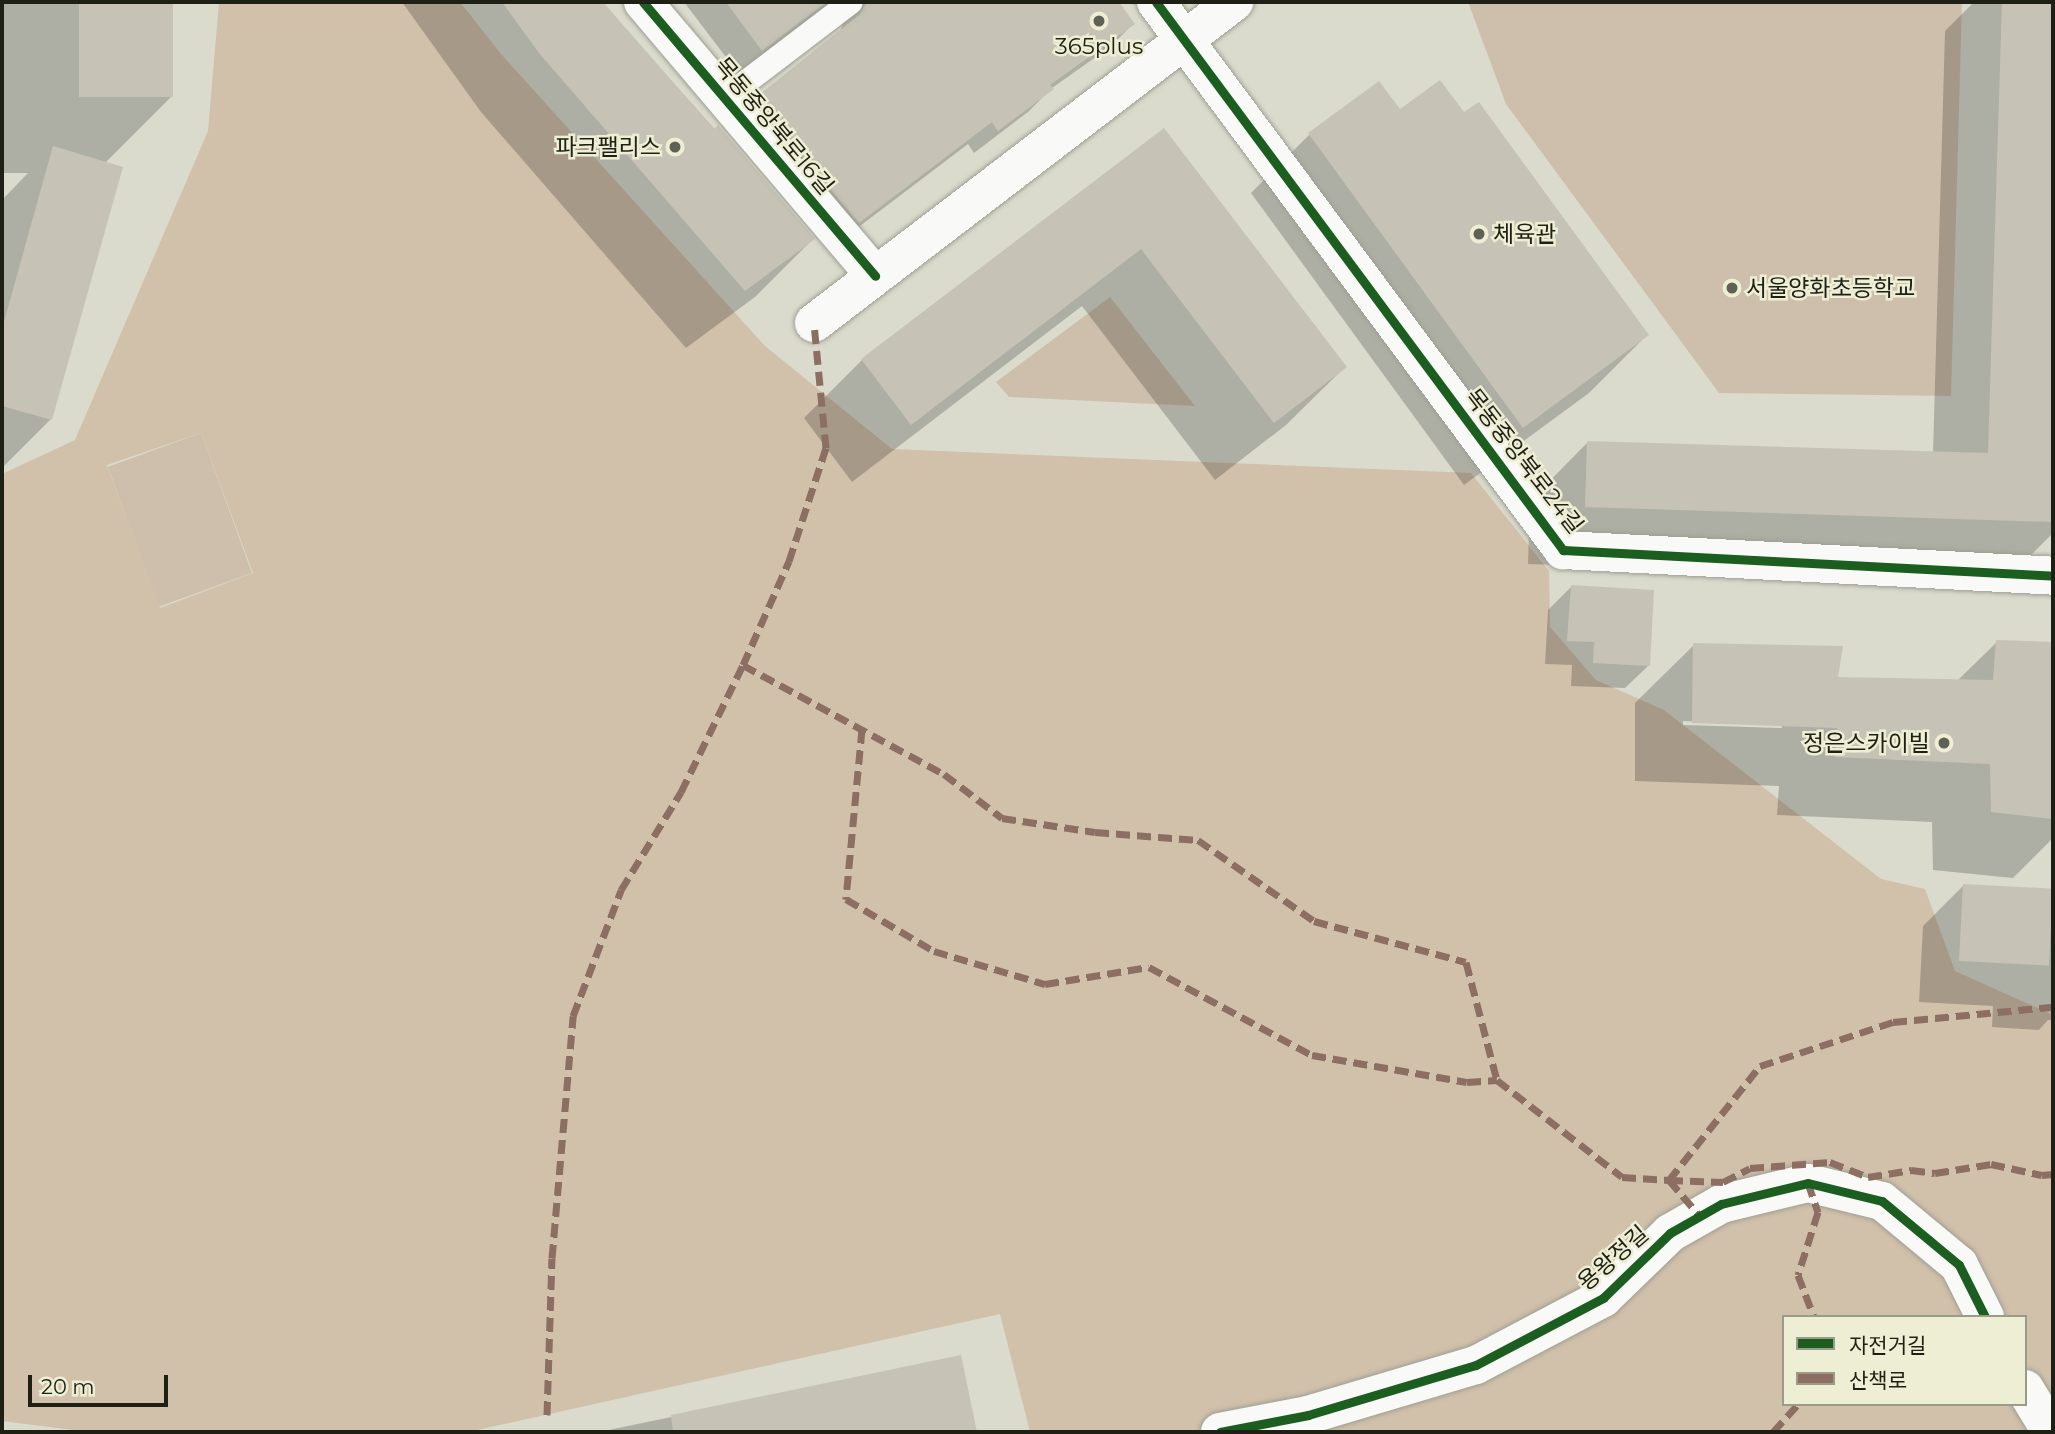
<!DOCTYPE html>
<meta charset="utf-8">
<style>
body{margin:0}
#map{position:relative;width:2055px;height:1434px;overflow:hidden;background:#dadbcd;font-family:Montserrat,"Noto Sans KR",sans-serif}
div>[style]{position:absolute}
.green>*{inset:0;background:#cebfac;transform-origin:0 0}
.forest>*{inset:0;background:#d1c0aa}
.shadow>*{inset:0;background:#0003}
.building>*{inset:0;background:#c6c3b6;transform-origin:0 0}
.roads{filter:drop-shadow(0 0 2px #9e9f94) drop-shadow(0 0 2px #9e9f94)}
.service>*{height:24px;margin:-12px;padding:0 12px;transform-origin:12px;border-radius:12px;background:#f9faf8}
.minor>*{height:38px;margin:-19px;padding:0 19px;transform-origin:19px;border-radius:19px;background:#f9faf8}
.quiet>*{height:7px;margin-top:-3.5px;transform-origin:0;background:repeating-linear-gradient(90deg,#8d6e63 0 14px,transparent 0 21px)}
.cycleway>*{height:9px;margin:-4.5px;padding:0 4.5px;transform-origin:4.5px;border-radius:4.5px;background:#1b5e20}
.dots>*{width:19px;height:19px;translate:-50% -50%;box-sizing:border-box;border:4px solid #edeed4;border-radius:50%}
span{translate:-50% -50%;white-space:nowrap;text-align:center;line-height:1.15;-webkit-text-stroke:5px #edeed4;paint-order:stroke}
.poi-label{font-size:23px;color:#1e1f15}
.right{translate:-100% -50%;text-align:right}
.left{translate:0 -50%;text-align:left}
.street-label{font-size:23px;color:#1e1f15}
.frame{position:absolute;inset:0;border:4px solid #1e1f15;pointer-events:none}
.legend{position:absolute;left:1782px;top:1315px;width:245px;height:91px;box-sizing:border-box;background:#edeed4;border:2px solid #9a9b88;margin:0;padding:9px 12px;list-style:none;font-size:21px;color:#1e1f15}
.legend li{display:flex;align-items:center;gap:14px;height:35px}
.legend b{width:35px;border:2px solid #9a9b88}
.scale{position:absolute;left:28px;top:1375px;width:140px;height:32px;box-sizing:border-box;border:4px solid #1e1f15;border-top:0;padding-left:9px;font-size:21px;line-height:24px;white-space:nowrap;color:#1e1f15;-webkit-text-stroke:5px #edeed4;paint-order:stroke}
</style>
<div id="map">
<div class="green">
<div style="clip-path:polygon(1468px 2px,1962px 2px,1951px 396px,1719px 393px,1506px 104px)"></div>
<div style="clip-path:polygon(1110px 297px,1195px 406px,1009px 397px,996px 382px)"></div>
<div style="left:201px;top:433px;width:149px;height:99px;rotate:70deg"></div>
</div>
<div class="forest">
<div style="clip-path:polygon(evenodd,219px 2px,460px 2px,501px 54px,765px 346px,892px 449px,1471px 473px,1549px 571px,1550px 627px,1596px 680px,1664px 710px,1881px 879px,1925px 889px,1955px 971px,2053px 1015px,2053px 1432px,1030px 1432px,1000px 1314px,468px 1432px,89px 1432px,2px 1421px,2px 474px,75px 440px,208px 131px,219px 2px,201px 433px,253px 573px,160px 608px,107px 465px,201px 433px,219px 2px,1784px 1317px,2025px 1317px,2025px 1404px,1784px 1404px,1784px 1317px)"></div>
</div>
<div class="shadow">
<div style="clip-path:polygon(2px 2px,172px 2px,172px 96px,105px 163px,51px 419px,2px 468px,2px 200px,28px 173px,3px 173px)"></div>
<div style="clip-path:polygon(402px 2px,601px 2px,813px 239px,755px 297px,686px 348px,481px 112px)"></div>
<div style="clip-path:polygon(684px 2px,1185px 2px,1178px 8px,1118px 3px,1133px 24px,1110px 47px,1052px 88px,1028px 112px,974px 153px,968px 144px,835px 245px,732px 123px,755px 100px,840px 32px,843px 24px,832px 11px,738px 73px)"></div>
<div style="clip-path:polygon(1974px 2px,2053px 2px,2053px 533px,2006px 580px,1528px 564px,1530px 501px,1588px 442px,1933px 453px,1945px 31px)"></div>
<div style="clip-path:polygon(1399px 112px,1464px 115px,1647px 335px,1589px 393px,1464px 485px,1251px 193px,1309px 135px)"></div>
<div style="clip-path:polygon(1163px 130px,1345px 367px,1286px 425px,1215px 480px,1082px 306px,852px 482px,804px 418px,862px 360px)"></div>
<div style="clip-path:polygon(1571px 587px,1649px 665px,1625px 688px,1571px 686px,1572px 665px,1545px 664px,1548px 610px)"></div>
<div style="clip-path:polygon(evenodd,1997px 642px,2053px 644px,2053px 838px,2013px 878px,1933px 870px,1932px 822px,1777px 815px,1779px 786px,1635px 781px,1635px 703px,1694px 645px,1836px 679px,1957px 681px,1997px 642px,1683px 721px,1782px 725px,1782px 728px,1683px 725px,1683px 721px)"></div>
<div style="clip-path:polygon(1964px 885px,2053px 890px,2053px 1020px,2048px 1020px,2039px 1030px,1992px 1027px,1993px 1006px,1919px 1002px,1923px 926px)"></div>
<div style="clip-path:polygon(959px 1357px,975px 1432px,599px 1432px)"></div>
</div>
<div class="building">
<div style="left:79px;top:2px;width:94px;height:95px"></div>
<div style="clip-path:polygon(502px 2px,603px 2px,714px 129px,718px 125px,815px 239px,745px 291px,539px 53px)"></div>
<div style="clip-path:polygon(726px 2px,827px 2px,762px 51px)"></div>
<div style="clip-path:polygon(866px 2px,1119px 2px,1135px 24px,1050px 85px,1054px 89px,998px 131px,992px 122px,859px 223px,754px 99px,860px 14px)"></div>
<div style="clip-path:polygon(2002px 2px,2053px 2px,2053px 522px,1585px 507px,1587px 441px,1988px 453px)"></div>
<div style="clip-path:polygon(1440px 80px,1464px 112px,1479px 102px,1649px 335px,1523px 428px,1308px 133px,1379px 81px,1400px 109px)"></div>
<div style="clip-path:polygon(1164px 128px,1347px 367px,1274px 423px,1141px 249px,911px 425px,861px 359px)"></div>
<div style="clip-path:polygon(53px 146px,123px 167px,52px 420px,2px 406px,2px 329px)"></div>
<div style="clip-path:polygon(1571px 585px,1654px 590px,1650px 666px,1593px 663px,1594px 642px,1567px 641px)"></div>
<div style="clip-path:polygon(1996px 640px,2053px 642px,2053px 819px,1991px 812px,1990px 764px,1835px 757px,1837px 728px,1692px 723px,1693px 643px,1843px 646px,1838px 677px,1993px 680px)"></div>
<div style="left:1963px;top:884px;width:90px;height:77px;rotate:3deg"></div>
<div style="clip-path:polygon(961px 1355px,977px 1432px,673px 1432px,671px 1415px)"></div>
</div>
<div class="roads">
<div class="service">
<div style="left:725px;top:98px;width:158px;rotate:-37.3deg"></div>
</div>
<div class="minor">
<div style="left:643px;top:2px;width:359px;rotate:49.7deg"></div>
<div style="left:1156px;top:2px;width:683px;rotate:53.4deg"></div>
<div style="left:1563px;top:550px;width:491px;rotate:3deg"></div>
<div style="left:814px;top:323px;width:529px;rotate:-37.39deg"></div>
<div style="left:2025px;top:1389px;width:50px;rotate:58.8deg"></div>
<div style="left:1220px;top:1432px;width:90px;rotate:-10.9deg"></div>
<div style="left:1308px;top:1415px;width:175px;rotate:-16.6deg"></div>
<div style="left:1476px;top:1365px;width:144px;rotate:-27.8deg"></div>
<div style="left:1603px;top:1298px;width:93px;rotate:-44.1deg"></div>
<div style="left:1670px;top:1233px;width:59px;rotate:-29.6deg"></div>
<div style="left:1721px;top:1204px;width:89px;rotate:-13.6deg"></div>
<div style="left:1808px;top:1183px;width:76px;rotate:13.7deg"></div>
<div style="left:1882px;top:1201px;width:100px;rotate:39.7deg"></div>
<div style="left:1959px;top:1265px;width:58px;rotate:63.4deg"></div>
</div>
</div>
<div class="quiet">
<div style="left:743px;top:665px;width:229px;rotate:28.5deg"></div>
<div style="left:944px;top:774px;width:73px;rotate:37.2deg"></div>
<div style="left:1002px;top:818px;width:94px;rotate:8.6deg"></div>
<div style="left:1095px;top:832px;width:103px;rotate:4.4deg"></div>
<div style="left:1198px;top:840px;width:141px;rotate:34.9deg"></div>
<div style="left:1314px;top:921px;width:157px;rotate:15.1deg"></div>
<div style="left:1466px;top:962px;width:122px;rotate:75.3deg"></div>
<div style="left:1497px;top:1080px;width:158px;rotate:37.8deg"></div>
<div style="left:1622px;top:1177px;width:47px;rotate:3.7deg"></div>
<div style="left:1669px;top:1180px;width:48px;rotate:49.3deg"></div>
<div style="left:862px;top:729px;width:171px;rotate:95.4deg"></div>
<div style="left:846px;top:899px;width:102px;rotate:30.6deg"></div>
<div style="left:934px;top:951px;width:116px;rotate:16.6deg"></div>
<div style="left:1045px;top:984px;width:105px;rotate:-9.3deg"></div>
<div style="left:1149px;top:967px;width:185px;rotate:28.4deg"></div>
<div style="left:1312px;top:1055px;width:157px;rotate:9.9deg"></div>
<div style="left:1467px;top:1082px;width:30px;rotate:-4deg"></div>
<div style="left:1669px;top:1180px;width:146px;rotate:-51.4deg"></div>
<div style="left:1760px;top:1066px;width:140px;rotate:-18.3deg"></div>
<div style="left:1893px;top:1022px;width:161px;rotate:-5.4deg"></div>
<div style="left:1669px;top:1180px;width:54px;rotate:2.1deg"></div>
<div style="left:1723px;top:1182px;width:30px;rotate:-27deg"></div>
<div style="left:1750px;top:1168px;width:80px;rotate:-4.3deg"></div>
<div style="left:1830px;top:1162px;width:41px;rotate:21.5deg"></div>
<div style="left:1868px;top:1177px;width:44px;rotate:-9.2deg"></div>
<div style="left:1911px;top:1170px;width:24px;rotate:7deg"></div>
<div style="left:1935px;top:1173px;width:57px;rotate:-9.1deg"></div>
<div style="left:1991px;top:1164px;width:52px;rotate:12.2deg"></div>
<div style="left:2042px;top:1175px;width:11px;rotate:-5deg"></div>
<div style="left:1808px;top:1183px;width:31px;rotate:71deg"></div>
<div style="left:1818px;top:1212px;width:66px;rotate:107.6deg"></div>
<div style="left:1798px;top:1275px;width:45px;rotate:69.1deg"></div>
<div style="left:547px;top:1415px;width:157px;rotate:-88.2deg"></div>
<div style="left:552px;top:1258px;width:243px;rotate:-85deg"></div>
<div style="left:573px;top:1016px;width:135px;rotate:-69.1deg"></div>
<div style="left:621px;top:890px;width:115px;rotate:-58.5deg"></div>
<div style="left:681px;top:792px;width:141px;rotate:-64deg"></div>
<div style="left:743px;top:665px;width:114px;rotate:-66.1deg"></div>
<div style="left:789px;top:561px;width:119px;rotate:-71.9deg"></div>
<div style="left:826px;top:448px;width:126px;rotate:-95.5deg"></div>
<div style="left:1773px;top:1432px;width:38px;rotate:-48deg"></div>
</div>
<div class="cycleway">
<div style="left:643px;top:2px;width:359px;rotate:49.7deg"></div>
<div style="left:1156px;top:2px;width:683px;rotate:53.4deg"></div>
<div style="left:1563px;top:550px;width:491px;rotate:3deg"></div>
<div style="left:1220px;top:1432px;width:90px;rotate:-10.9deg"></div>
<div style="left:1308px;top:1415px;width:175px;rotate:-16.6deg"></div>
<div style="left:1476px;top:1365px;width:144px;rotate:-27.8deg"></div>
<div style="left:1603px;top:1298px;width:93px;rotate:-44.1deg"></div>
<div style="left:1670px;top:1233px;width:59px;rotate:-29.6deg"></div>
<div style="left:1721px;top:1204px;width:89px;rotate:-13.6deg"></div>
<div style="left:1808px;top:1183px;width:76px;rotate:13.7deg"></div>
<div style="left:1882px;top:1201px;width:100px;rotate:39.7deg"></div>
<div style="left:1959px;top:1265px;width:58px;rotate:63.4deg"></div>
</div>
<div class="dots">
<div style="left:1099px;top:21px;background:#606155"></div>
<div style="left:675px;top:147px;background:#606155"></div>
<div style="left:1479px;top:234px;background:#606155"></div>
<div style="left:1732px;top:288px;background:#606155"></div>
<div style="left:1944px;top:743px;background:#606155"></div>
</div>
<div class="poi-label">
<span style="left:1099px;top:46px">365plus</span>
<span class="right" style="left:661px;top:147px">파크팰리스</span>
<span class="left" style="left:1493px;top:234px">체육관</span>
<span class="left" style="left:1746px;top:288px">서울양화초등학교</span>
<span class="right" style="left:1930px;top:743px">정은스카이빌</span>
</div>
<div class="street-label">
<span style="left:774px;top:126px;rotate:50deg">목동중앙북로16길</span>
<span style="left:1524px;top:461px;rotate:52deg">목동중앙북로24길</span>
<span style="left:1613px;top:1258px;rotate:-41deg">용왕정길</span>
</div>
<div class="frame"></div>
<ul class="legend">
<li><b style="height:9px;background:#1b5e20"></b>자전거길</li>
<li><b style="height:9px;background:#8d6e63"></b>산책로</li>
</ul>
<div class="scale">20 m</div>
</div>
